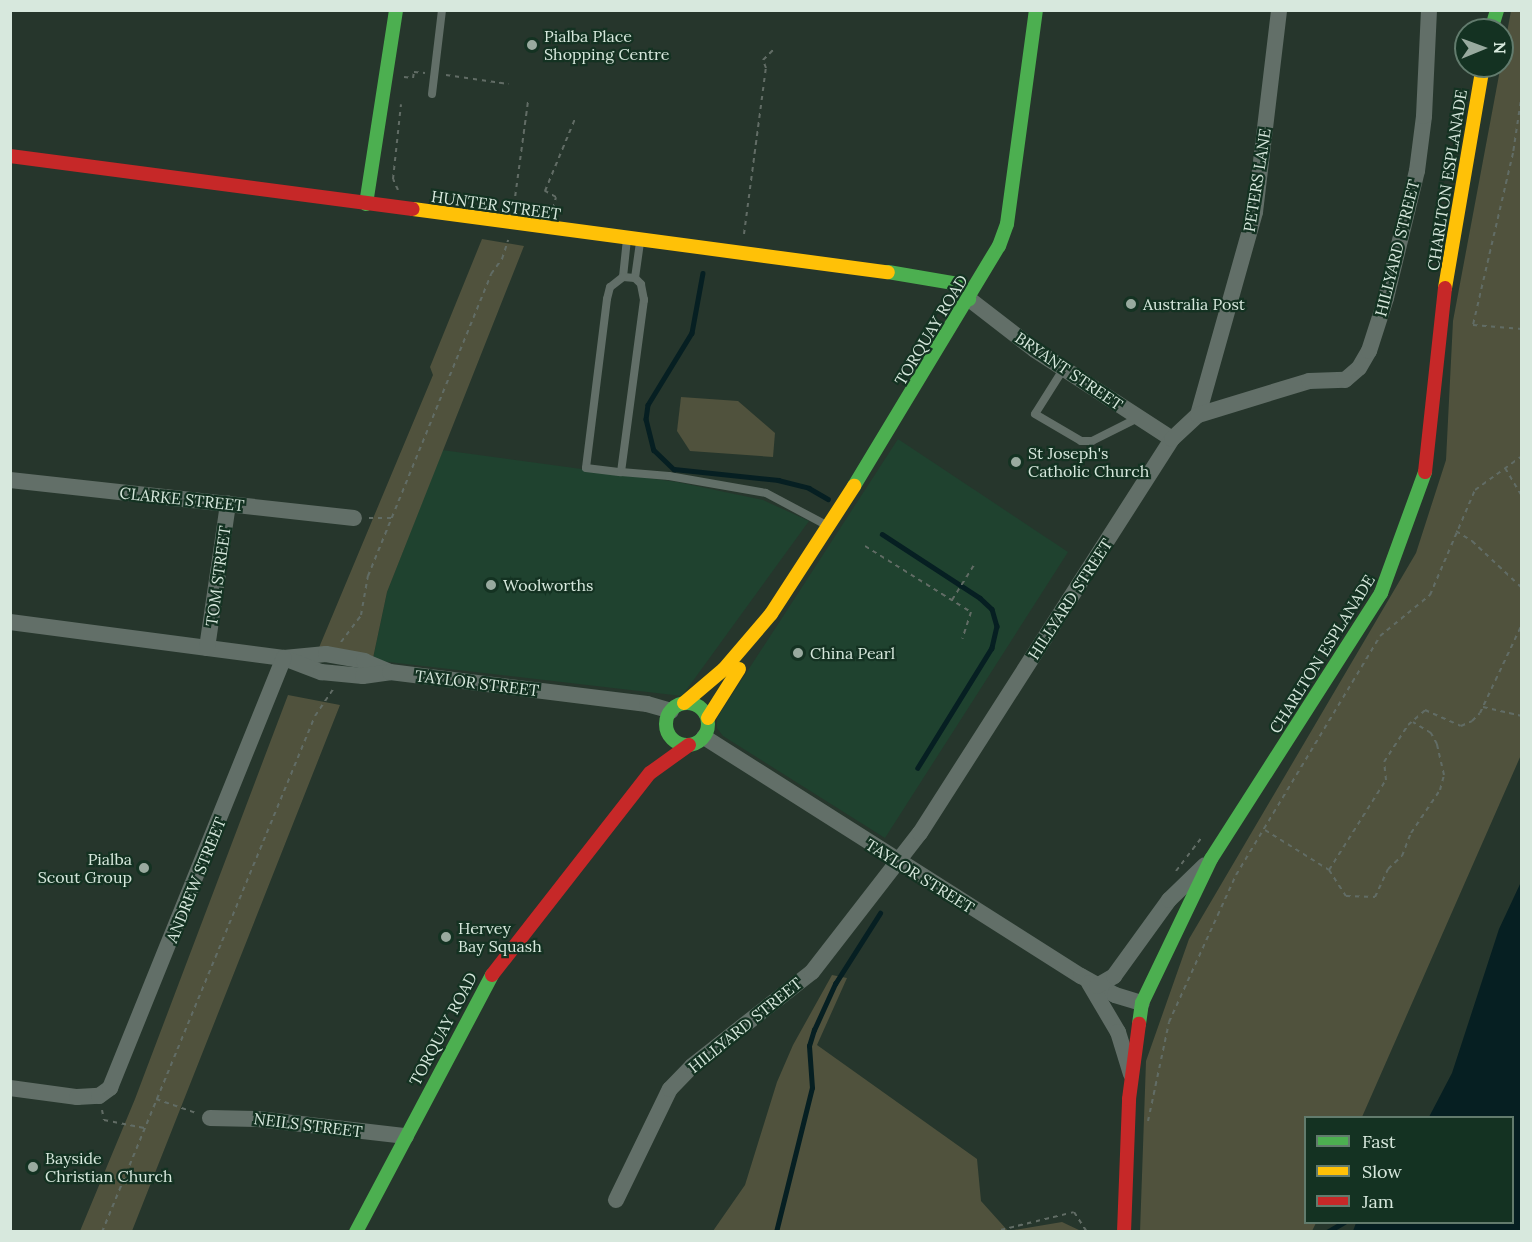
<!DOCTYPE html>
<style>
body{margin:0}
#map{position:relative;width:1532px;height:1242px;overflow:hidden;background:#26362c;font-family:Lora,serif}
div>[style]{position:absolute}
.built>*{inset:0;background:#1f422f}
.green>*{inset:0;background:#50523d}
.water>*{inset:0;background:#061f22}
.stream>*{height:4.5px;margin:-2.25px;padding:0 2.25px;transform-origin:2.25px;border-radius:2.25px;background:#061f22}
.path>*{height:2px;margin-top:-1px;transform-origin:0;background:repeating-linear-gradient(90deg,#616c65 0 4.5px,transparent 0 9px)}
.lane>*{height:8px;margin:-4px;padding:0 4px;transform-origin:4px;border-radius:4px;background:#626f68}
.street>*{height:16px;margin:-8px;padding:0 8px;transform-origin:8px;border-radius:8px;background:#626f68}
.fast>*{height:14px;margin:-7px;padding:0 7px;transform-origin:7px;border-radius:7px;background:#4caf50}
.fast>.ring{margin:-7px;padding:0;box-sizing:content-box;background:none;border:14px solid #4caf50;border-radius:50%}
.slow>*{height:14px;margin:-7px;padding:0 7px;transform-origin:7px;border-radius:7px;background:#ffc107}
.jam>*{height:14px;margin:-7px;padding:0 7px;transform-origin:7px;border-radius:7px;background:#c62828}
.dots>*{width:16px;height:16px;translate:-50% -50%;box-sizing:border-box;border:3px solid #143222;border-radius:50%}
span{translate:-50% -50%;white-space:nowrap;text-align:center;line-height:1.15;-webkit-text-stroke:4.5px #143222;paint-order:stroke}
.poi-label{font-size:16px;color:#d7e8dd}
.left{translate:0 -50%;text-align:left}
.right{translate:-100% -50%;text-align:right}
.street-label{font-size:16px;color:#d7e8dd}
.frame{position:absolute;inset:0;border:12px solid #d7e8dd;pointer-events:none}
.legend{position:absolute;left:1304px;top:1116px;width:210px;height:108px;box-sizing:border-box;background:#143222;border:2px solid #627b6d;margin:0;padding:8px 10px;list-style:none;font-size:18px;color:#d7e8dd}
.legend li{display:flex;align-items:center;gap:12px;height:30px}
.legend b{width:30px;border:2px solid #627b6d}
.north{position:absolute;left:1454px;top:18px;width:60px;height:60px;box-sizing:border-box;background:#143222;border:2px solid #627b6d;border-radius:50%;rotate:89deg;font-size:16px;font-weight:700;line-height:24px;text-align:center;color:#d7e8dd}
.north::after{content:'';display:block;margin:auto;width:21px;height:27px;background:#99aa9f;clip-path:polygon(50% 0,100% 100%,50% 72%,0 100%)}
</style>
<div id="map">
<div class="built">
<div style="clip-path:polygon(898px 439px,1068px 552px,885px 838px,723px 736px,717px 728px,717px 718px)"></div>
<div style="clip-path:polygon(442px 450px,677px 482px,763px 500px,809px 521px,682px 696px,380px 661px,373px 658px,387px 592px)"></div>
</div>
<div class="green">
<div style="clip-path:polygon(1511px 11px,1521px 11px,1521px 755px,1362px 1117px,1306px 1118px,1306px 1222px,1316px 1223px,1312px 1231px,1140px 1232px,1146px 1061px,1189px 939px,1416px 553px,1446px 460px,1453px 321px)"></div>
<div style="clip-path:polygon(482px 239px,524px 246px,387px 592px,373px 658px,318px 650px,433px 375px,430px 367px)"></div>
<div style="clip-path:polygon(681px 397px,738px 401px,775px 433px,773px 457px,690px 451px,677px 431px)"></div>
<div style="clip-path:polygon(288px 695px,340px 705px,132px 1231px,80px 1231px,135px 1099px)"></div>
<div style="clip-path:polygon(832px 975px,847px 978px,817px 1045px,977px 1159px,981px 1201px,1008px 1231px,1062px 1222px,1081px 1231px,713px 1231px,745px 1185px,777px 1082px,793px 1045px)"></div>
</div>
<div class="water">
<div style="clip-path:polygon(1521px 882px,1521px 1231px,1353px 1231px,1356px 1223px,1512px 1222px,1512px 1118px,1429px 1117px,1452px 1073px,1499px 929px)"></div>
</div>
<div class="stream">
<div style="left:703px;top:273px;width:61px;rotate:100.4deg"></div>
<div style="left:692px;top:333px;width:84px;rotate:121.4deg"></div>
<div style="left:648px;top:405px;width:14px;rotate:98deg"></div>
<div style="left:646px;top:419px;width:32px;rotate:76deg"></div>
<div style="left:654px;top:450px;width:28px;rotate:44deg"></div>
<div style="left:674px;top:469px;width:105px;rotate:6deg"></div>
<div style="left:778px;top:480px;width:32px;rotate:14deg"></div>
<div style="left:809px;top:488px;width:22px;rotate:30deg"></div>
<div style="left:882px;top:534px;width:117px;rotate:33.1deg"></div>
<div style="left:980px;top:598px;width:16px;rotate:43deg"></div>
<div style="left:992px;top:609px;width:18px;rotate:74deg"></div>
<div style="left:997px;top:626px;width:23px;rotate:103deg"></div>
<div style="left:992px;top:648px;width:141px;rotate:121.7deg"></div>
<div style="left:776px;top:1232px;width:148px;rotate:-76deg"></div>
<div style="left:812px;top:1088px;width:42px;rotate:-94.1deg"></div>
<div style="left:809px;top:1046px;width:17px;rotate:-73deg"></div>
<div style="left:814px;top:1030px;width:51px;rotate:-65.5deg"></div>
<div style="left:835px;top:984px;width:84px;rotate:-57.6deg"></div>
<div style="left:1327px;top:1232px;width:20px;rotate:-30deg"></div>
</div>
<div class="path">
<div style="left:446px;top:75px;width:63px;rotate:8.3deg"></div>
<div style="left:404px;top:77px;width:9px;rotate:6deg"></div>
<div style="left:413px;top:78px;width:6px;rotate:-81deg"></div>
<div style="left:414px;top:72px;width:11px;rotate:5deg"></div>
<div style="left:1522px;top:93px;width:61px;rotate:98.5deg"></div>
<div style="left:1513px;top:153px;width:177px;rotate:103.1deg"></div>
<div style="left:1473px;top:325px;width:49px;rotate:4.7deg"></div>
<div style="left:398px;top:190px;width:12px;rotate:-114deg"></div>
<div style="left:393px;top:179px;width:75px;rotate:-83.9deg"></div>
<div style="left:514px;top:205px;width:104px;rotate:-82.3deg"></div>
<div style="left:553px;top:209px;width:12px;rotate:-76deg"></div>
<div style="left:556px;top:197px;width:13px;rotate:-151deg"></div>
<div style="left:545px;top:191px;width:78px;rotate:-67.4deg"></div>
<div style="left:744px;top:234px;width:167px;rotate:-82.5deg"></div>
<div style="left:766px;top:68px;width:9px;rotate:-111deg"></div>
<div style="left:763px;top:60px;width:16px;rotate:-45deg"></div>
<div style="left:1505px;top:468px;width:33px;rotate:59deg"></div>
<div style="left:369px;top:518px;width:24px"></div>
<div style="left:1456px;top:531px;width:19px;rotate:32deg"></div>
<div style="left:1472px;top:541px;width:69px;rotate:43.2deg"></div>
<div style="left:865px;top:546px;width:125px;rotate:31.9deg"></div>
<div style="left:971px;top:612px;width:28px;rotate:108deg"></div>
<div style="left:952px;top:600px;width:41px;rotate:-57.8deg"></div>
<div style="left:341px;top:642px;width:34px;rotate:-53deg"></div>
<div style="left:361px;top:615px;width:40px;rotate:-80deg"></div>
<div style="left:368px;top:576px;width:326px;rotate:-67.8deg"></div>
<div style="left:491px;top:274px;width:19px;rotate:-54deg"></div>
<div style="left:502px;top:259px;width:20px;rotate:-72deg"></div>
<div style="left:1483px;top:707px;width:40px;rotate:13deg"></div>
<div style="left:1265px;top:830px;width:75px;rotate:32deg"></div>
<div style="left:1329px;top:870px;width:107px;rotate:-57.7deg"></div>
<div style="left:1386px;top:780px;width:18px;rotate:-96deg"></div>
<div style="left:1384px;top:762px;width:44px;rotate:-57deg"></div>
<div style="left:1408px;top:725px;width:23px;rotate:-41deg"></div>
<div style="left:1425px;top:710px;width:39px;rotate:24deg"></div>
<div style="left:1461px;top:726px;width:12px;rotate:-24deg"></div>
<div style="left:1472px;top:721px;width:11px;rotate:-45deg"></div>
<div style="left:1480px;top:713px;width:98px;rotate:-64.7deg"></div>
<div style="left:1329px;top:870px;width:31px;rotate:57deg"></div>
<div style="left:1346px;top:896px;width:29px;rotate:2deg"></div>
<div style="left:1375px;top:897px;width:31px;rotate:-65deg"></div>
<div style="left:1388px;top:869px;width:19px;rotate:-43deg"></div>
<div style="left:1402px;top:856px;width:25px;rotate:-69deg"></div>
<div style="left:1411px;top:833px;width:52px;rotate:-56deg"></div>
<div style="left:1440px;top:790px;width:16px;rotate:-75deg"></div>
<div style="left:1444px;top:775px;width:32px;rotate:-103deg"></div>
<div style="left:1437px;top:744px;width:13px;rotate:-119deg"></div>
<div style="left:1431px;top:733px;width:21px;rotate:-149deg"></div>
<div style="left:1176px;top:871px;width:43px;rotate:-52.6deg"></div>
<div style="left:156px;top:1099px;width:42px;rotate:19.3deg"></div>
<div style="left:102px;top:1110px;width:10px;rotate:79deg"></div>
<div style="left:104px;top:1120px;width:41px;rotate:11.3deg"></div>
<div style="left:1148px;top:1121px;width:101px;rotate:-78deg"></div>
<div style="left:1169px;top:1022px;width:162px;rotate:-65.5deg"></div>
<div style="left:1236px;top:875px;width:279px;rotate:-58.9deg"></div>
<div style="left:1380px;top:636px;width:65px;rotate:-39.4deg"></div>
<div style="left:1430px;top:595px;width:114px;rotate:-66.8deg"></div>
<div style="left:1475px;top:490px;width:58px;rotate:-35.9deg"></div>
<div style="left:102px;top:1232px;width:558px;rotate:-67.57deg"></div>
<div style="left:315px;top:716px;width:32px;rotate:-56deg"></div>
<div style="left:992px;top:1232px;width:84px;rotate:-13.7deg"></div>
<div style="left:1074px;top:1212px;width:24px;rotate:57deg"></div>
</div>
<div class="lane">
<div style="left:432px;top:94px;width:85px;rotate:-83.2deg"></div>
<div style="left:623px;top:277px;width:38px;rotate:-84deg"></div>
<div style="left:635px;top:278px;width:37px;rotate:-82deg"></div>
<div style="left:1064px;top:368px;width:54px;rotate:122.2deg"></div>
<div style="left:1035px;top:414px;width:53px;rotate:30.4deg"></div>
<div style="left:1081px;top:441px;width:11px"></div>
<div style="left:1092px;top:441px;width:51px;rotate:-26.6deg"></div>
<div style="left:621px;top:472px;width:174px;rotate:-82.4deg"></div>
<div style="left:644px;top:300px;width:16px;rotate:-101deg"></div>
<div style="left:641px;top:284px;width:8px;rotate:-135deg"></div>
<div style="left:635px;top:278px;width:12px;rotate:-175deg"></div>
<div style="left:623px;top:277px;width:16px;rotate:142deg"></div>
<div style="left:610px;top:287px;width:12px;rotate:104deg"></div>
<div style="left:607px;top:299px;width:170px;rotate:97.1deg"></div>
<div style="left:586px;top:468px;width:35px;rotate:7deg"></div>
<div style="left:621px;top:472px;width:48px;rotate:4.8deg"></div>
<div style="left:669px;top:476px;width:98px;rotate:9.9deg"></div>
<div style="left:766px;top:493px;width:70px;rotate:28deg"></div>
</div>
<div class="street">
<div style="left:969px;top:299px;width:83px;rotate:37.7deg"></div>
<div style="left:1035px;top:350px;width:163px;rotate:33deg"></div>
<div style="left:1198px;top:415px;width:211px;rotate:-74.3deg"></div>
<div style="left:1255px;top:212px;width:203px;rotate:-83.2deg"></div>
<div style="left:10px;top:480px;width:346px;rotate:6.3deg"></div>
<div style="left:10px;top:622px;width:276px;rotate:7.5deg"></div>
<div style="left:284px;top:658px;width:42px;rotate:-5.4deg"></div>
<div style="left:326px;top:654px;width:39px;rotate:10deg"></div>
<div style="left:364px;top:661px;width:28px;rotate:23deg"></div>
<div style="left:207px;top:648px;width:146px;rotate:-81.7deg"></div>
<div style="left:284px;top:658px;width:40px;rotate:21deg"></div>
<div style="left:321px;top:672px;width:42px;rotate:5.4deg"></div>
<div style="left:363px;top:676px;width:27px;rotate:-8deg"></div>
<div style="left:390px;top:672px;width:259px;rotate:7.1deg"></div>
<div style="left:647px;top:704px;width:25px;rotate:16deg"></div>
<div style="left:704px;top:737px;width:446px;rotate:32.4deg"></div>
<div style="left:1081px;top:976px;width:39px;rotate:29deg"></div>
<div style="left:1115px;top:995px;width:28px;rotate:17deg"></div>
<div style="left:1089px;top:983px;width:57px;rotate:59.4deg"></div>
<div style="left:1118px;top:1032px;width:44px;rotate:72.8deg"></div>
<div style="left:1097px;top:986px;width:20px;rotate:-30deg"></div>
<div style="left:1114px;top:976px;width:94px;rotate:-54.1deg"></div>
<div style="left:1169px;top:900px;width:50px;rotate:-44.2deg"></div>
<div style="left:10px;top:1088px;width:68px;rotate:7.7deg"></div>
<div style="left:77px;top:1097px;width:22px;rotate:-3deg"></div>
<div style="left:99px;top:1096px;width:14px;rotate:-36deg"></div>
<div style="left:110px;top:1088px;width:464px;rotate:-68deg"></div>
<div style="left:210px;top:1118px;width:48px;rotate:1.2deg"></div>
<div style="left:258px;top:1119px;width:149px;rotate:6.6deg"></div>
<div style="left:616px;top:1200px;width:123px;rotate:-64.1deg"></div>
<div style="left:670px;top:1089px;width:32px;rotate:-46deg"></div>
<div style="left:692px;top:1066px;width:152px;rotate:-38.1deg"></div>
<div style="left:812px;top:972px;width:176px;rotate:-52.2deg"></div>
<div style="left:920px;top:833px;width:468px;rotate:-57.4deg"></div>
<div style="left:1172px;top:439px;width:35px;rotate:-43deg"></div>
<div style="left:1198px;top:415px;width:116px;rotate:-17deg"></div>
<div style="left:1309px;top:381px;width:36px;rotate:-2deg"></div>
<div style="left:1345px;top:380px;width:18px;rotate:-41deg"></div>
<div style="left:1359px;top:368px;width:20px;rotate:-60deg"></div>
<div style="left:1369px;top:351px;width:56px;rotate:-72.2deg"></div>
<div style="left:1386px;top:298px;width:131px;rotate:-76.3deg"></div>
<div style="left:1417px;top:171px;width:55px;rotate:-82.7deg"></div>
<div style="left:1424px;top:116px;width:106px;rotate:-87.3deg"></div>
</div>
<div class="fast">
<div style="left:1491px;top:30px;width:21px;rotate:-73deg"></div>
<div style="left:366px;top:204px;width:196px;rotate:-81.2deg"></div>
<div style="left:888px;top:272px;width:71px;rotate:9.7deg"></div>
<div style="left:958px;top:284px;width:19px;rotate:54deg"></div>
<div style="left:854px;top:486px;width:280px;rotate:-58.9deg"></div>
<div style="left:999px;top:246px;width:23px;rotate:-70deg"></div>
<div style="left:1007px;top:224px;width:216px;rotate:-82.3deg"></div>
<div class="ring" style="left:666px;top:703px;width:28px;height:28px"></div>
<div style="left:1139px;top:1024px;width:21px;rotate:-82deg"></div>
<div style="left:1142px;top:1003px;width:160px;rotate:-64.4deg"></div>
<div style="left:1211px;top:859px;width:316px;rotate:-57.4deg"></div>
<div style="left:1381px;top:593px;width:129px;rotate:-70deg"></div>
<div style="left:356px;top:1232px;width:291px;rotate:-62.1deg"></div>
</div>
<div class="slow">
<div style="left:413px;top:209px;width:479px;rotate:7.6deg"></div>
<div style="left:1445px;top:288px;width:225px;rotate:-80.3deg"></div>
<div style="left:684px;top:703px;width:52px;rotate:-40.4deg"></div>
<div style="left:724px;top:669px;width:72px;rotate:-49.5deg"></div>
<div style="left:771px;top:614px;width:153px;rotate:-57deg"></div>
<div style="left:708px;top:718px;width:58px;rotate:-57.7deg"></div>
</div>
<div class="jam">
<div style="left:10px;top:156px;width:406px;rotate:7.5deg"></div>
<div style="left:1425px;top:472px;width:185px;rotate:-83.8deg"></div>
<div style="left:492px;top:975px;width:256px;rotate:-52deg"></div>
<div style="left:650px;top:773px;width:48px;rotate:-35.7deg"></div>
<div style="left:1124px;top:1232px;width:133px;rotate:-87.8deg"></div>
<div style="left:1129px;top:1099px;width:76px;rotate:-82.4deg"></div>
</div>
<div class="dots">
<div style="left:532px;top:45px;background:#99aa9f"></div>
<div style="left:1131px;top:304px;background:#99aa9f"></div>
<div style="left:1016px;top:462px;background:#99aa9f"></div>
<div style="left:491px;top:585px;background:#99aa9f"></div>
<div style="left:798px;top:653px;background:#99aa9f"></div>
<div style="left:144px;top:868px;background:#99aa9f"></div>
<div style="left:446px;top:937px;background:#99aa9f"></div>
<div style="left:33px;top:1167px;background:#99aa9f"></div>
</div>
<div class="poi-label">
<span class="left" style="left:544px;top:45px">Pialba Place<br>Shopping Centre</span>
<span class="left" style="left:1143px;top:304px">Australia Post</span>
<span class="left" style="left:1028px;top:462px">St Joseph's<br>Catholic Church</span>
<span class="left" style="left:503px;top:585px">Woolworths</span>
<span class="left" style="left:810px;top:653px">China Pearl</span>
<span class="right" style="left:132px;top:868px">Pialba<br>Scout Group</span>
<span class="left" style="left:458px;top:937px">Hervey<br>Bay Squash</span>
<span class="left" style="left:45px;top:1167px">Bayside<br>Christian Church</span>
</div>
<div class="street-label">
<span style="left:1257px;top:180px;rotate:-81deg">PETERS LANE</span>
<span style="left:1447px;top:180px;rotate:-81deg">CHARLTON ESPLANADE</span>
<span style="left:496px;top:205px;rotate:8deg">HUNTER STREET</span>
<span style="left:1397px;top:248px;rotate:-76deg">HILLYARD STREET</span>
<span style="left:931px;top:330px;rotate:-59deg">TORQUAY ROAD</span>
<span style="left:1069px;top:371px;rotate:34deg">BRYANT STREET</span>
<span style="left:182px;top:499px;rotate:6deg">CLARKE STREET</span>
<span style="left:218px;top:576px;rotate:-82deg">TOM STREET</span>
<span style="left:1070px;top:599px;rotate:-57deg">HILLYARD STREET</span>
<span style="left:1322px;top:654px;rotate:-58deg">CHARLTON ESPLANADE</span>
<span style="left:477px;top:683px;rotate:7deg">TAYLOR STREET</span>
<span style="left:920px;top:876px;rotate:32deg">TAYLOR STREET</span>
<span style="left:196px;top:880px;rotate:-68deg">ANDREW STREET</span>
<span style="left:745px;top:1025px;rotate:-39deg">HILLYARD STREET</span>
<span style="left:443px;top:1029px;rotate:-62deg">TORQUAY ROAD</span>
<span style="left:308px;top:1125px;rotate:7deg">NEILS STREET</span>
</div>
<div class="frame"></div>
<ul class="legend">
<li><b style="height:8px;background:#4caf50"></b>Fast</li>
<li><b style="height:8px;background:#ffc107"></b>Slow</li>
<li><b style="height:8px;background:#c62828"></b>Jam</li>
</ul>
<div class="north">N</div>
</div>
